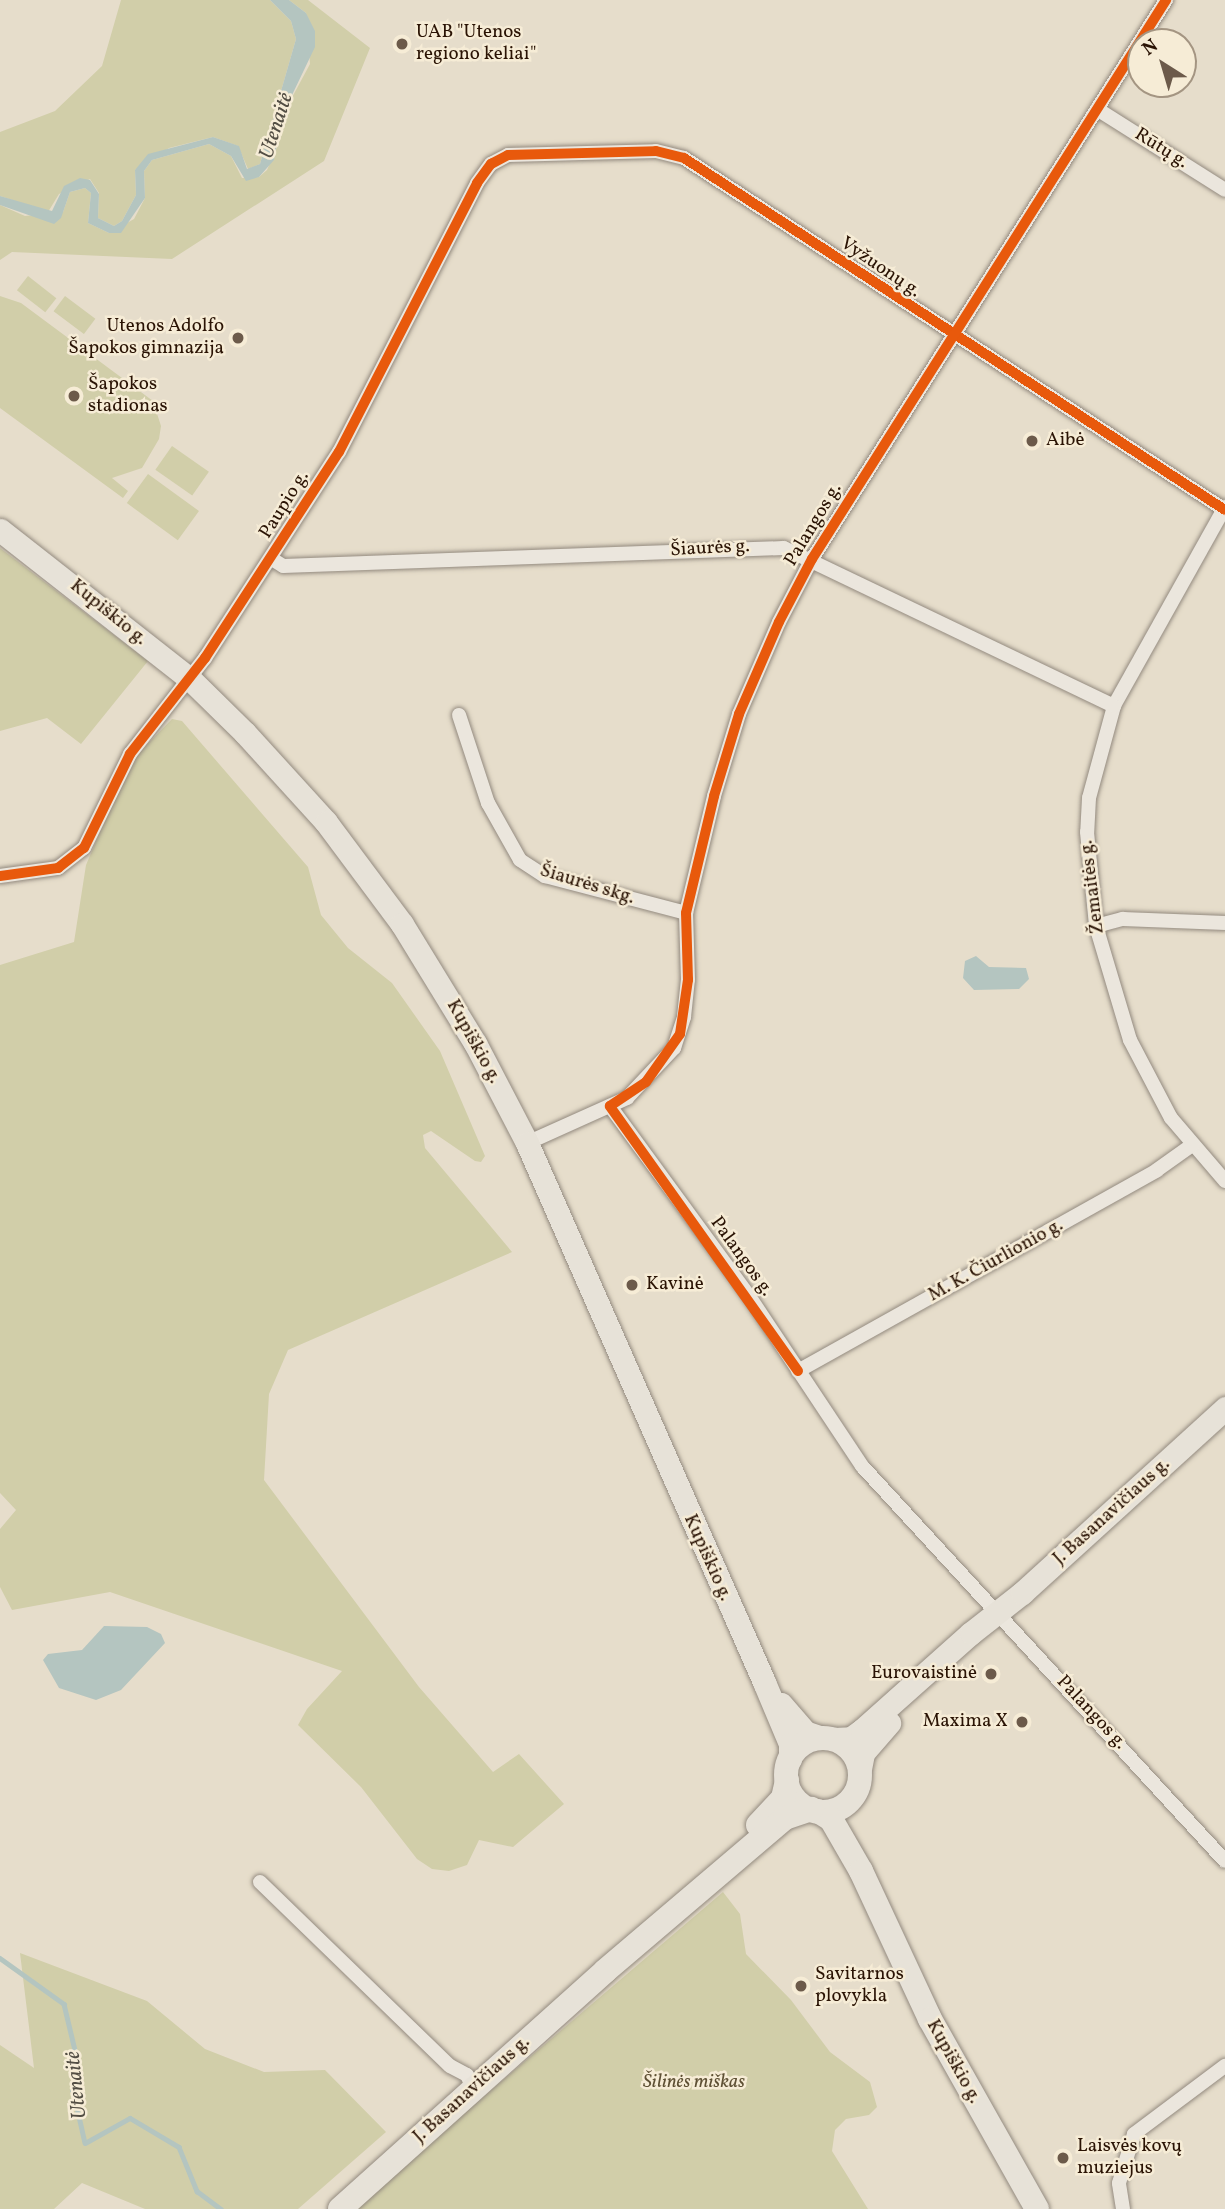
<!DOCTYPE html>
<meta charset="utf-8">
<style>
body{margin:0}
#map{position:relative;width:1225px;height:2209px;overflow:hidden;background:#e6ddcb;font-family:Vollkorn,serif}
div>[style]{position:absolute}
.green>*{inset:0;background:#d1cea9;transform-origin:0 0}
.water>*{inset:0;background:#b4c5c0}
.stream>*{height:4.5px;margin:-2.25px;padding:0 2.25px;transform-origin:2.25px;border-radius:2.25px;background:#b4c5c0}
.roads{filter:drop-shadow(0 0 2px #938a7f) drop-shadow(0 0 2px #938a7f)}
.minor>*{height:14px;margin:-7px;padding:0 7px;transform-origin:7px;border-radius:7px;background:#ebe6dd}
.primary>*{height:23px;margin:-11.5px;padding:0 11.5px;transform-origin:11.5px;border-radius:11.5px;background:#e7e2d8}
.trunk>*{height:24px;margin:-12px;padding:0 12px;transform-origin:12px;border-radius:12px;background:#e7e2d8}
.trunk>.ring{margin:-12px;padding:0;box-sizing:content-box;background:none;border:24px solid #e7e2d8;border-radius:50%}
.cycleway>*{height:10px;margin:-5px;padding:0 5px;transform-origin:5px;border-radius:5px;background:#e8590c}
.dots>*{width:19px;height:19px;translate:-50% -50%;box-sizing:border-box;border:4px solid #f6ecd6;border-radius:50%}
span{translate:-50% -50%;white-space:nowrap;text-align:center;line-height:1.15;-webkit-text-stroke:5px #f6ecd6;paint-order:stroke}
.poi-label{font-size:19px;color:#2a1304}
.left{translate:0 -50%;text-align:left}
.right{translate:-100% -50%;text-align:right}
.street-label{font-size:19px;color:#2a1304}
.park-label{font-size:19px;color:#5e5034;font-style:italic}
.water-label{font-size:21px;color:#534e44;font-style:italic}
.north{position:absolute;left:1127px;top:28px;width:70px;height:70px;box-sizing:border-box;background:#f6ecd6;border:2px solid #a49582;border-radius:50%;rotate:323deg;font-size:19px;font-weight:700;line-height:28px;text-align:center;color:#2a1304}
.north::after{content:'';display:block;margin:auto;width:24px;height:32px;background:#6c5a4a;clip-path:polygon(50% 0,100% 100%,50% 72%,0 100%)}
</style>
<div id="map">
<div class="green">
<div style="clip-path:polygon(121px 0,270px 0,291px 21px,296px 39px,260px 164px,248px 169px,238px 146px,213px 137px,169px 148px,135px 170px,136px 195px,122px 221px,114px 226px,98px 218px,99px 193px,90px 179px,59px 194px,48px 212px,0 196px,0 132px,55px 111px,102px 66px)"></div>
<div style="clip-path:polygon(289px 0,308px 0,370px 48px,324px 161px,172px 259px,12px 252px,0 260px,0 205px,25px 216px,63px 212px,70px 192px,85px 188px,91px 193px,88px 223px,109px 233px,134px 219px,145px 198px,144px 171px,152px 160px,209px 144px,231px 156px,242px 178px,259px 177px,267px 170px,280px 140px,282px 116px,310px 64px,306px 13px)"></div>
<div style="left:28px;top:276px;width:36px;height:18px;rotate:38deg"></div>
<div style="clip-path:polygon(0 296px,21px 303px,153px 401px,161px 426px,159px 439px,142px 468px,112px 478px,128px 491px,123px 498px,0 408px)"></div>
<div style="left:65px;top:296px;width:38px;height:19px;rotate:37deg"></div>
<div style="left:172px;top:446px;width:45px;height:29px;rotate:35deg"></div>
<div style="left:148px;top:474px;width:63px;height:36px;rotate:36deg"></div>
<div style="clip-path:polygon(0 548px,148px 661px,81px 744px,47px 718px,0 731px)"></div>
<div style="clip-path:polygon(172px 719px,182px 721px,308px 867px,321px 915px,348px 948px,392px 983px,440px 1051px,485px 1156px,481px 1162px,475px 1161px,431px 1131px,423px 1135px,425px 1148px,512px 1252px,288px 1350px,269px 1394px,264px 1480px,419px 1687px,493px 1772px,519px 1754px,564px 1804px,513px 1847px,479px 1840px,467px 1865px,449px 1871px,432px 1869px,417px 1859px,361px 1787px,298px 1725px,307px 1709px,342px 1671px,110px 1592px,12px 1610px,0 1587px,0 1529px,16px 1510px,0 1493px,0 965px,74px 942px,86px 865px,130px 762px)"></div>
<div style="clip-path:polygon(723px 1892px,740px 1914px,746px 1954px,791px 2000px,830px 2052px,870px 2082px,877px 2107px,869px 2115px,846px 2119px,835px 2130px,832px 2151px,868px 2209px,352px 2209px)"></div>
<div style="clip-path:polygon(20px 1953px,147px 2001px,205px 2049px,264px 2072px,325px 2070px,386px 2132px,298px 2209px,145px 2209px,82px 2183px,54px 2209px,0 2209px,0 2045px,34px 2068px)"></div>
</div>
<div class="water">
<div style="clip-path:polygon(270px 0,289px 0,306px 13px,315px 31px,315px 47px,282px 116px,274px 160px,259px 177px,246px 181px,231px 156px,209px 144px,152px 160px,144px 171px,145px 198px,121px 233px,109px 233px,88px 223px,91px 193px,85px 188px,70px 192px,61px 218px,54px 224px,0 205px,0 196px,52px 211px,64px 186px,80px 178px,90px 180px,99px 194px,98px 218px,114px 226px,122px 221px,136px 195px,135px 170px,148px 154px,213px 137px,239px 146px,247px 169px,260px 164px,296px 39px,291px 21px)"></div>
<div style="clip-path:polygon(976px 956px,989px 967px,1026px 968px,1029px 979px,1019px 989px,974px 990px,963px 978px,965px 961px)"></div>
<div style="clip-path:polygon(104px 1626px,147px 1627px,161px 1634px,165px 1643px,121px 1690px,96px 1700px,59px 1688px,43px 1660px,48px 1654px,82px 1650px)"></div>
</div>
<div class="stream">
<div style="left:0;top:1958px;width:79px;rotate:35.7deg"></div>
<div style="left:64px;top:2004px;width:65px;rotate:76.6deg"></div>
<div style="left:79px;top:2067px;width:24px;rotate:105deg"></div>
<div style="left:73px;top:2090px;width:54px;rotate:77.2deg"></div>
<div style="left:85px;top:2143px;width:51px;rotate:-29.1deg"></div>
<div style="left:130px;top:2118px;width:57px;rotate:30.6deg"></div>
<div style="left:179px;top:2147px;width:48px;rotate:67.8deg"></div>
<div style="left:197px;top:2191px;width:30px;rotate:37deg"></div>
</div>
<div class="roads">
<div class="minor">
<div style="left:1097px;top:109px;width:151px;rotate:32.3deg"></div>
<div style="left:1225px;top:507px;width:228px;rotate:119.2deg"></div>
<div style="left:1114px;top:706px;width:95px;rotate:105.2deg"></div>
<div style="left:1089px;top:798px;width:34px;rotate:93deg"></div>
<div style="left:1087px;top:832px;width:94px;rotate:84.5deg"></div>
<div style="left:1096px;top:926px;width:119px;rotate:73.4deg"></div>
<div style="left:1130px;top:1040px;width:88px;rotate:62.3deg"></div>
<div style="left:1171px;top:1118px;width:83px;rotate:49.4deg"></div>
<div style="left:272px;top:559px;width:13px;rotate:32deg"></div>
<div style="left:283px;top:566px;width:501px;rotate:-2.06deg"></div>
<div style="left:784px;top:548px;width:366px;rotate:25.6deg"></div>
<div style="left:459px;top:715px;width:93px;rotate:71.8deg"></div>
<div style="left:488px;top:803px;width:65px;rotate:60.7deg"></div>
<div style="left:520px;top:860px;width:30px;rotate:33deg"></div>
<div style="left:545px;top:876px;width:146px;rotate:14.7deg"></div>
<div style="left:0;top:876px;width:59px;rotate:-7.9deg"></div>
<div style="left:58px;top:868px;width:33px;rotate:-38deg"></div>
<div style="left:84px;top:848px;width:105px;rotate:-63.9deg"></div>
<div style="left:130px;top:754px;width:122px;rotate:-52deg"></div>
<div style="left:205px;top:658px;width:246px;rotate:-57deg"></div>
<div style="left:339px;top:452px;width:302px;rotate:-62.8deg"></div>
<div style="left:477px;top:183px;width:24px;rotate:-54deg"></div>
<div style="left:491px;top:164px;width:19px;rotate:-28deg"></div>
<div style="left:508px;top:155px;width:148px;rotate:-1.5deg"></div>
<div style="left:656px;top:151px;width:29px;rotate:14deg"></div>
<div style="left:684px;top:158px;width:645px;rotate:33.05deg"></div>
<div style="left:1096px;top:926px;width:28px;rotate:-15deg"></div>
<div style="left:1123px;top:919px;width:102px;rotate:2.2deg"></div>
<div style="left:610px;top:1106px;width:235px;rotate:53.8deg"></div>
<div style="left:749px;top:1296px;width:204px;rotate:56.4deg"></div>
<div style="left:862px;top:1466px;width:536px;rotate:47.42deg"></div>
<div style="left:527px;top:1143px;width:110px;rotate:-24.2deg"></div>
<div style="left:627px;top:1098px;width:69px;rotate:-46.8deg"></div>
<div style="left:674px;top:1048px;width:33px;rotate:-72deg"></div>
<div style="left:684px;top:1017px;width:37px;rotate:-84deg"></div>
<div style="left:688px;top:980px;width:67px;rotate:-91.7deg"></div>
<div style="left:686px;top:913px;width:120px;rotate:-76.5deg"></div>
<div style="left:714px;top:796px;width:86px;rotate:-73deg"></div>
<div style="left:739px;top:714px;width:100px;rotate:-66.5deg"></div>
<div style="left:779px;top:622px;width:71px;rotate:-62.4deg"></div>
<div style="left:812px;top:559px;width:662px;rotate:-57.65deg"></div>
<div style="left:798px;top:1371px;width:411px;rotate:-29.2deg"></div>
<div style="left:1157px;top:1170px;width:43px;rotate:-35.5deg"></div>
<div style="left:260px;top:1882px;width:264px;rotate:44.1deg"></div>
<div style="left:450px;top:2066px;width:19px;rotate:28deg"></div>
<div style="left:467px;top:2075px;width:14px;rotate:65deg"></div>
<div style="left:1123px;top:2209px;width:26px;rotate:-99deg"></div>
<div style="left:1119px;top:2183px;width:51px;rotate:-73deg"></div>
<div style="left:1134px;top:2134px;width:114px;rotate:-36.8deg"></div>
</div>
<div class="primary">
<div style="left:0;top:530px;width:240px;rotate:38.1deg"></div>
<div style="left:189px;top:678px;width:78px;rotate:44.5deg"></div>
<div style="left:245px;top:733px;width:120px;rotate:47.7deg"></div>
<div style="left:326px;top:822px;width:127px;rotate:53.3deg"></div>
<div style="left:402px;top:924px;width:140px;rotate:58.5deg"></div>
<div style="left:475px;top:1043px;width:113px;rotate:62.5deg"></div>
<div style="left:527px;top:1143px;width:589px;rotate:66.26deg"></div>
<div style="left:764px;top:1682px;width:67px;rotate:67.2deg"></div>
<div style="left:790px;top:1744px;width:15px;rotate:90deg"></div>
<div style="left:781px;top:1704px;width:37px;rotate:49deg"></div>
<div style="left:805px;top:1732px;width:18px;rotate:19deg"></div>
<div style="left:834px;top:1739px;width:17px;rotate:-3deg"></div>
<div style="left:851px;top:1738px;width:14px;rotate:-36deg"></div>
<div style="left:862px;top:1730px;width:146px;rotate:-41.7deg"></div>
<div style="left:971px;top:1633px;width:65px;rotate:-38.1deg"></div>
<div style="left:1022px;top:1593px;width:275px;rotate:-42.3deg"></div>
<div style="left:860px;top:1769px;width:16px;rotate:-79deg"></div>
<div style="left:863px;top:1753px;width:40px;rotate:-49deg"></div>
</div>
<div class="trunk">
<div class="ring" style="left:786px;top:1738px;width:50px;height:50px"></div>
<div style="left:818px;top:1811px;width:15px;rotate:32deg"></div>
<div style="left:831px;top:1819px;width:60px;rotate:60deg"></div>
<div style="left:861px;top:1871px;width:163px;rotate:65deg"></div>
<div style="left:930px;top:2019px;width:218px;rotate:60.6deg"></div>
<div style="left:758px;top:1825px;width:37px;rotate:-47deg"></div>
<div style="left:783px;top:1798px;width:18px;rotate:-77deg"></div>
<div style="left:340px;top:2209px;width:356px;rotate:-41.9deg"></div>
<div style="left:605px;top:1971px;width:236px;rotate:-40.4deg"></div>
<div style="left:785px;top:1818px;width:28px;rotate:-19deg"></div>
</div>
</div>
<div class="cycleway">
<div style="left:0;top:876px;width:59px;rotate:-7.9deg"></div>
<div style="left:58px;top:868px;width:33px;rotate:-38deg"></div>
<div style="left:84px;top:848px;width:105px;rotate:-63.9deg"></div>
<div style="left:130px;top:754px;width:122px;rotate:-52deg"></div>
<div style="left:205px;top:658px;width:246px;rotate:-57deg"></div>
<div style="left:339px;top:452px;width:302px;rotate:-62.8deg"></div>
<div style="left:477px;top:183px;width:24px;rotate:-54deg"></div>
<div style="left:491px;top:164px;width:19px;rotate:-28deg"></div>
<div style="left:508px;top:155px;width:148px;rotate:-1.5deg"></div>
<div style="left:656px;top:151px;width:29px;rotate:14deg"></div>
<div style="left:684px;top:158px;width:645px;rotate:33.05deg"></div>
<div style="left:798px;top:1371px;width:325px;rotate:-125.4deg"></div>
<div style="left:610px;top:1106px;width:43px;rotate:-33.7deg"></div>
<div style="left:646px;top:1082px;width:59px;rotate:-54.7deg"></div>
<div style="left:680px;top:1034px;width:55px;rotate:-81.6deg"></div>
<div style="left:688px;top:980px;width:67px;rotate:-91.7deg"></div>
<div style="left:686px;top:913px;width:120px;rotate:-76.5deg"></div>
<div style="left:714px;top:796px;width:86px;rotate:-73deg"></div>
<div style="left:739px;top:714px;width:100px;rotate:-66.5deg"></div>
<div style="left:779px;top:622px;width:71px;rotate:-62.4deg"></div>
<div style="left:812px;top:559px;width:662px;rotate:-57.65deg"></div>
</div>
<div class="dots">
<div style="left:402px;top:44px;background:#6c5a4a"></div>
<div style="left:238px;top:338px;background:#6c5a4a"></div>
<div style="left:74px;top:396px;background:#6c5a4a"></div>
<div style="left:1032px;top:441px;background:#6c5a4a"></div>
<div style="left:632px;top:1285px;background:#6c5a4a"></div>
<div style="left:991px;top:1674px;background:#6c5a4a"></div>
<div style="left:1022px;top:1722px;background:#6c5a4a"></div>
<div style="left:801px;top:1986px;background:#6c5a4a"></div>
<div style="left:1063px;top:2158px;background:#6c5a4a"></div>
</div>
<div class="poi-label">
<span class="left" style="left:416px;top:44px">UAB "Utenos<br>regiono keliai"</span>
<span class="right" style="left:224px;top:338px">Utenos Adolfo<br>Šapokos gimnazija</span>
<span class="left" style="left:88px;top:396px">Šapokos<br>stadionas</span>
<span class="left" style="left:1046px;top:441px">Aibė</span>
<span class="left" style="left:646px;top:1285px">Kavinė</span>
<span class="right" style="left:977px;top:1674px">Eurovaistinė</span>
<span class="right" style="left:1008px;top:1722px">Maxima X</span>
<span class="left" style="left:815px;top:1986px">Savitarnos<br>plovykla</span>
<span class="left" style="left:1077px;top:2158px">Laisvės kovų<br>muziejus</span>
</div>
<div class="street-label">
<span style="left:1161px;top:149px;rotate:32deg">Rūtų g.</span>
<span style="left:880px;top:268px;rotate:34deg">Vyžuonų g.</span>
<span style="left:285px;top:505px;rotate:-58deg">Paupio g.</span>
<span style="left:814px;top:525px;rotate:-59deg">Palangos g.</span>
<span style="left:710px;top:549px;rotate:-3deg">Šiaurės g.</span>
<span style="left:108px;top:613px;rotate:39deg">Kupiškio g.</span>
<span style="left:587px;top:885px;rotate:17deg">Šiaurės skg.</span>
<span style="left:1093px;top:887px;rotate:-97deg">Žemaitės g.</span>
<span style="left:473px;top:1042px;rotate:61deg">Kupiškio g.</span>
<span style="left:741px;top:1257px;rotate:54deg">Palangos g.</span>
<span style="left:996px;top:1261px;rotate:-29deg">M. K. Čiurlionio g.</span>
<span style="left:1112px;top:1512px;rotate:-42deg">J. Basanavičiaus g.</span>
<span style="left:707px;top:1558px;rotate:66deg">Kupiškio g.</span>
<span style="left:1091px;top:1713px;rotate:47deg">Palangos g.</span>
<span style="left:953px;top:2062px;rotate:61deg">Kupiškio g.</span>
<span style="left:472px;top:2090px;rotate:-42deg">J. Basanavičiaus g.</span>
</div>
<div class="park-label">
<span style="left:694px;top:2083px">Šilinės miškas</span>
</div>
<div class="water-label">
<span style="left:277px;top:126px;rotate:-72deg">Utenaitė</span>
<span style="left:77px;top:2085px;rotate:-96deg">Utenaitė</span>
</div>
<div class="north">N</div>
</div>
